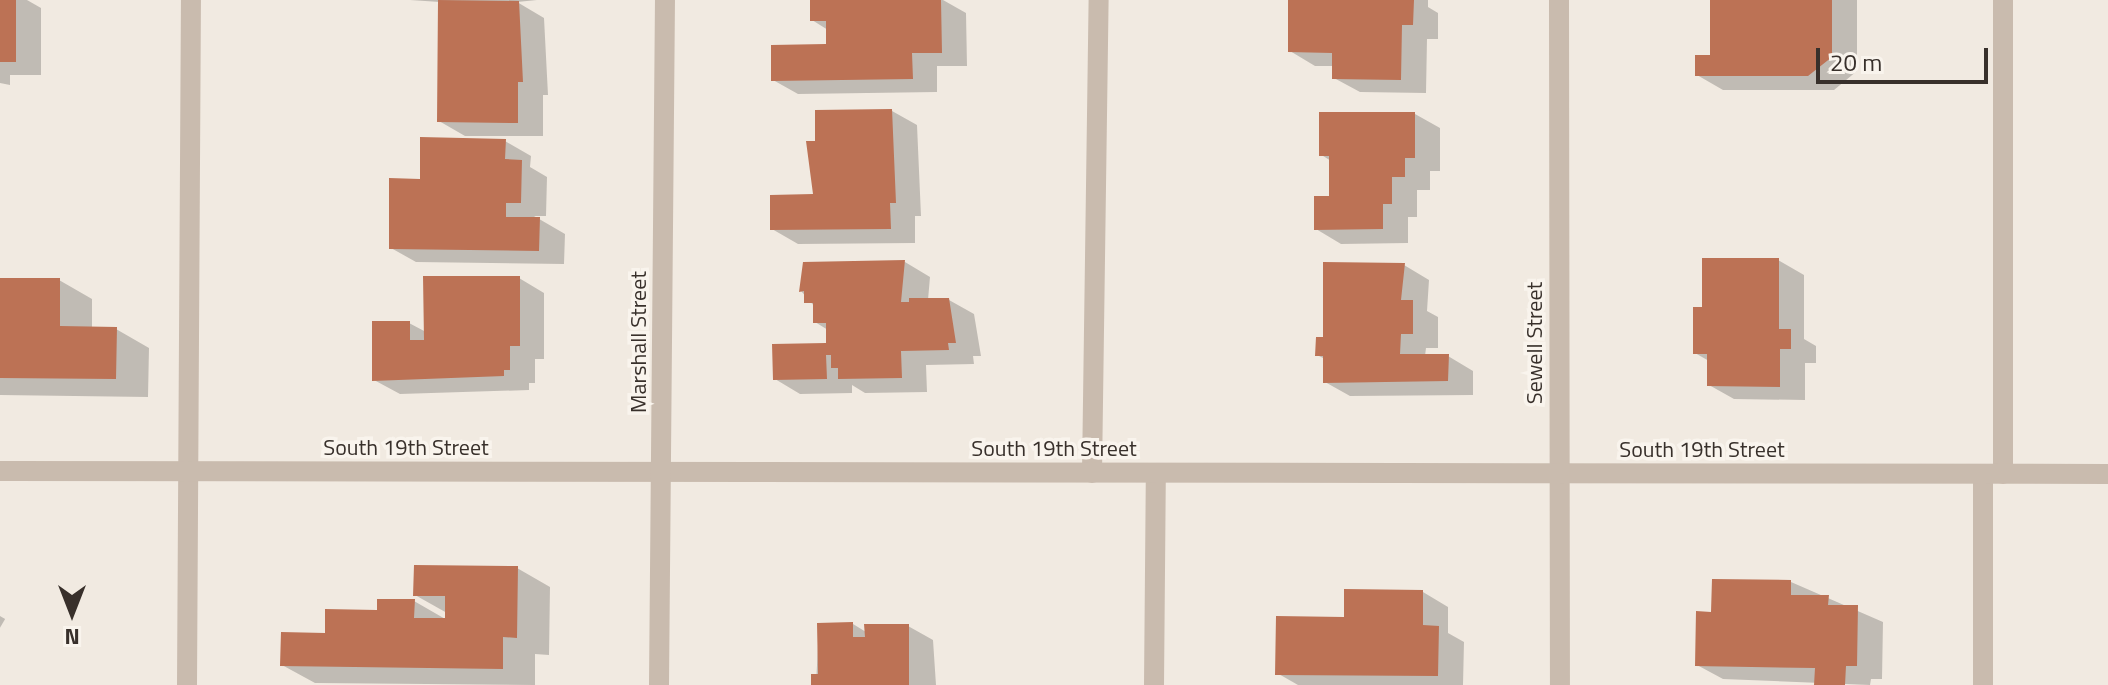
<!DOCTYPE html>
<style>
body{margin:0}
#map{position:relative;width:2108px;height:685px;overflow:hidden;background:#f1eae1;font-family:"Titillium Web",sans-serif}
div>[style]{position:absolute}
.shadow>*{inset:0;background:#0003;transform-origin:0 0}
.building>*{inset:0;background:#bc7255;transform-origin:0 0}
.service>*{height:20px;margin:-10px;padding:0 10px;transform-origin:10px;border-radius:10px;background:#c9bbae}
.minor>*{height:20px;margin:-10px;padding:0 10px;transform-origin:10px;border-radius:10px;background:#c9bbae}
span{translate:-50% -50%;white-space:nowrap;text-align:center;line-height:1.15;-webkit-text-stroke:7px #f9f4ed;paint-order:stroke}
.street-label{font-size:22px;color:#38302b}
.north{position:absolute;left:32px;top:573px;width:80px;height:80px;-webkit-text-stroke:6px #f9f4ed;paint-order:stroke;rotate:180deg;font-size:22px;font-weight:700;line-height:32px;text-align:center;color:#38302b}
.north::after{content:'';display:block;margin:auto;width:28px;height:36px;background:#38302b;clip-path:polygon(50% 0,100% 100%,50% 72%,0 100%)}
.scale{position:absolute;left:1816px;top:48px;width:172px;height:36px;box-sizing:border-box;border:4px solid #38302b;border-top:0;padding-left:10px;font-size:24px;line-height:28px;white-space:nowrap;color:#38302b;-webkit-text-stroke:6px #f9f4ed;paint-order:stroke}
</style>
<div id="map">
<div class="shadow">
<div style="clip-path:polygon(0 0,27px 0,41px 8px,41px 75px,10px 75px,10px 85px,0 83px)"></div>
<div style="clip-path:polygon(410px 0,537px 0,517px 2px,544px 18px,548px 95px,543px 95px,543px 136px,465px 136px,439px 121px,440px 2px)"></div>
<div style="clip-path:polygon(812px 0,943px 0,966px 13px,967px 66px,937px 66px,937px 92px,798px 94px,773px 80px,828px 46px,828px 30px,812px 20px)"></div>
<div style="clip-path:polygon(1290px 0,1428px 0,1428px 7px,1438px 13px,1438px 39px,1427px 39px,1426px 93px,1360px 92px,1334px 78px,1334px 66px,1315px 66px,1290px 51px)"></div>
<div style="clip-path:polygon(1712px 0,1857px 0,1857px 71px,1834px 90px,1723px 90px,1697px 75px,1712px 57px)"></div>
<div style="clip-path:polygon(892px 111px,917px 125px,921px 216px,915px 216px,915px 243px,798px 244px,772px 229px,816px 196px)"></div>
<div style="clip-path:polygon(1415px 114px,1440px 128px,1440px 171px,1430px 171px,1430px 190px,1417px 190px,1417px 217px,1408px 217px,1408px 243px,1341px 244px,1316px 229px,1331px 198px,1331px 161px,1320px 154px)"></div>
<div style="clip-path:polygon(505px 141px,531px 156px,530px 167px,547px 177px,546px 216px,534px 216px,565px 234px,564px 264px,416px 262px,391px 248px,422px 181px)"></div>
<div style="clip-path:polygon(1778px 260px,1804px 275px,1804px 339px,1816px 346px,1816px 363px,1805px 363px,1805px 400px,1734px 399px,1709px 385px,1709px 361px,1695px 353px,1704px 309px)"></div>
<div style="clip-path:polygon(905px 262px,930px 277px,928px 300px,949px 300px,974px 314px,981px 356px,973px 356px,974px 364px,926px 365px,927px 392px,865px 393px,852px 385px,852px 393px,800px 394px,775px 379px,828px 345px,828px 330px,815px 322px,815px 307px,801px 291px)"></div>
<div style="clip-path:polygon(1404px 265px,1429px 280px,1427px 311px,1438px 317px,1438px 348px,1426px 348px,1425px 356px,1448px 356px,1473px 371px,1473px 395px,1350px 396px,1325px 382px,1325px 359px,1317px 355px,1325px 339px)"></div>
<div style="clip-path:polygon(519px 278px,544px 293px,544px 359px,535px 359px,535px 383px,529px 383px,529px 390px,400px 394px,374px 380px,409px 323px,426px 332px)"></div>
<div style="clip-path:polygon(0 280px,59px 280px,92px 299px,92px 329px,116px 329px,149px 348px,148px 397px,0 395px)"></div>
<div style="clip-path:polygon(517px 568px,550px 587px,549px 655px,535px 654px,535px 685px,315px 683px,282px 665px,327px 635px,414px 601px,447px 620px,447px 613px,415px 595px)"></div>
<div style="clip-path:polygon(1791px 582px,1883px 622px,1882px 679px,1871px 679px,1870px 685px,1723px 679px,1697px 665px,1713px 614px)"></div>
<div style="clip-path:polygon(1423px 592px,1448px 607px,1448px 633px,1464px 642px,1463px 685px,1298px 685px,1277px 673px,1346px 619px)"></div>
<div style="left:0;top:616px;width:6px;height:40px;rotate:31deg"></div>
<div style="clip-path:polygon(853px 624px,866px 632px,908px 626px,933px 640px,936px 685px,816px 685px,819px 625px)"></div>
</div>
<div class="building">
<div style="left:0;top:0;width:16px;height:62px"></div>
<div style="clip-path:polygon(438px 0,519px 1px,523px 82px,518px 82px,518px 123px,437px 122px)"></div>
<div style="clip-path:polygon(810px 0,941px 0,942px 53px,912px 53px,913px 79px,771px 81px,771px 45px,826px 44px,826px 21px,810px 21px)"></div>
<div style="clip-path:polygon(1288px 0,1414px 0,1413px 25px,1402px 25px,1401px 80px,1332px 79px,1332px 53px,1288px 52px)"></div>
<div style="clip-path:polygon(1710px 0,1832px 0,1832px 57px,1808px 76px,1695px 76px,1695px 55px,1710px 55px)"></div>
<div style="clip-path:polygon(892px 109px,896px 203px,890px 203px,891px 229px,770px 230px,770px 195px,813px 194px,806px 141px,815px 141px,815px 110px)"></div>
<div style="clip-path:polygon(1319px 112px,1415px 112px,1415px 158px,1405px 158px,1405px 177px,1392px 177px,1392px 204px,1383px 204px,1383px 229px,1314px 230px,1314px 196px,1329px 196px,1329px 156px,1319px 156px)"></div>
<div style="clip-path:polygon(420px 137px,506px 139px,505px 159px,522px 160px,521px 203px,506px 203px,506px 217px,540px 217px,539px 251px,389px 249px,389px 178px,420px 179px)"></div>
<div style="clip-path:polygon(1702px 258px,1779px 258px,1779px 329px,1791px 329px,1791px 349px,1780px 349px,1780px 387px,1707px 386px,1707px 354px,1693px 354px,1693px 307px,1702px 307px)"></div>
<div style="clip-path:polygon(905px 260px,901px 302px,909px 302px,909px 298px,949px 298px,956px 343px,948px 343px,949px 350px,901px 351px,902px 378px,838px 379px,838px 368px,831px 368px,831px 355px,826px 355px,827px 379px,773px 380px,772px 344px,826px 343px,826px 323px,813px 323px,813px 303px,804px 303px,804px 291px,799px 292px,803px 262px)"></div>
<div style="clip-path:polygon(1323px 262px,1405px 263px,1401px 300px,1413px 300px,1413px 334px,1401px 334px,1400px 354px,1449px 354px,1448px 381px,1323px 383px,1323px 356px,1315px 356px,1316px 337px,1323px 337px)"></div>
<div style="clip-path:polygon(423px 276px,520px 276px,520px 346px,510px 346px,510px 370px,504px 370px,504px 376px,372px 381px,372px 321px,410px 321px,410px 340px,424px 340px)"></div>
<div style="clip-path:polygon(0 278px,60px 278px,60px 326px,117px 327px,116px 379px,0 378px)"></div>
<div style="clip-path:polygon(414px 565px,518px 566px,517px 638px,503px 637px,503px 669px,280px 666px,281px 632px,325px 633px,325px 609px,377px 610px,377px 599px,415px 599px,414px 618px,445px 618px,445px 596px,413px 596px)"></div>
<div style="clip-path:polygon(1712px 579px,1791px 580px,1791px 595px,1829px 595px,1828px 605px,1858px 605px,1857px 666px,1846px 666px,1845px 685px,1814px 685px,1815px 668px,1695px 666px,1696px 611px,1711px 612px)"></div>
<div style="clip-path:polygon(1344px 589px,1423px 590px,1423px 625px,1439px 626px,1438px 676px,1275px 675px,1276px 616px,1344px 617px)"></div>
<div style="clip-path:polygon(853px 622px,853px 637px,865px 637px,864px 624px,909px 624px,909px 685px,811px 685px,811px 674px,818px 674px,817px 623px)"></div>
</div>
<div class="service">
<div style="left:2003px;top:0;width:474px;rotate:90deg"></div>
<div style="left:1092px;top:473px;width:473px;rotate:-89.2deg"></div>
<div style="left:187px;top:685px;width:685px;rotate:-89.67deg"></div>
<div style="left:1154px;top:685px;width:212px;rotate:-89.5deg"></div>
<div style="left:1983px;top:685px;width:211px;rotate:-90deg"></div>
</div>
<div class="minor">
<div style="left:1559px;top:0;width:685px;rotate:89.92deg"></div>
<div style="left:0;top:471px;width:2108px;rotate:0.08deg"></div>
<div style="left:659px;top:685px;width:685px;rotate:-89.5deg"></div>
</div>
<div class="street-label">
<span style="left:639px;top:342px;rotate:-90deg">Marshall Street</span>
<span style="left:1535px;top:343px;rotate:-90deg">Sewell Street</span>
<span style="left:406px;top:448px">South 19th Street</span>
<span style="left:1054px;top:449px">South 19th Street</span>
<span style="left:1702px;top:450px">South 19th Street</span>
</div>
<div class="north">N</div>
<div class="scale">20 m</div>
</div>
